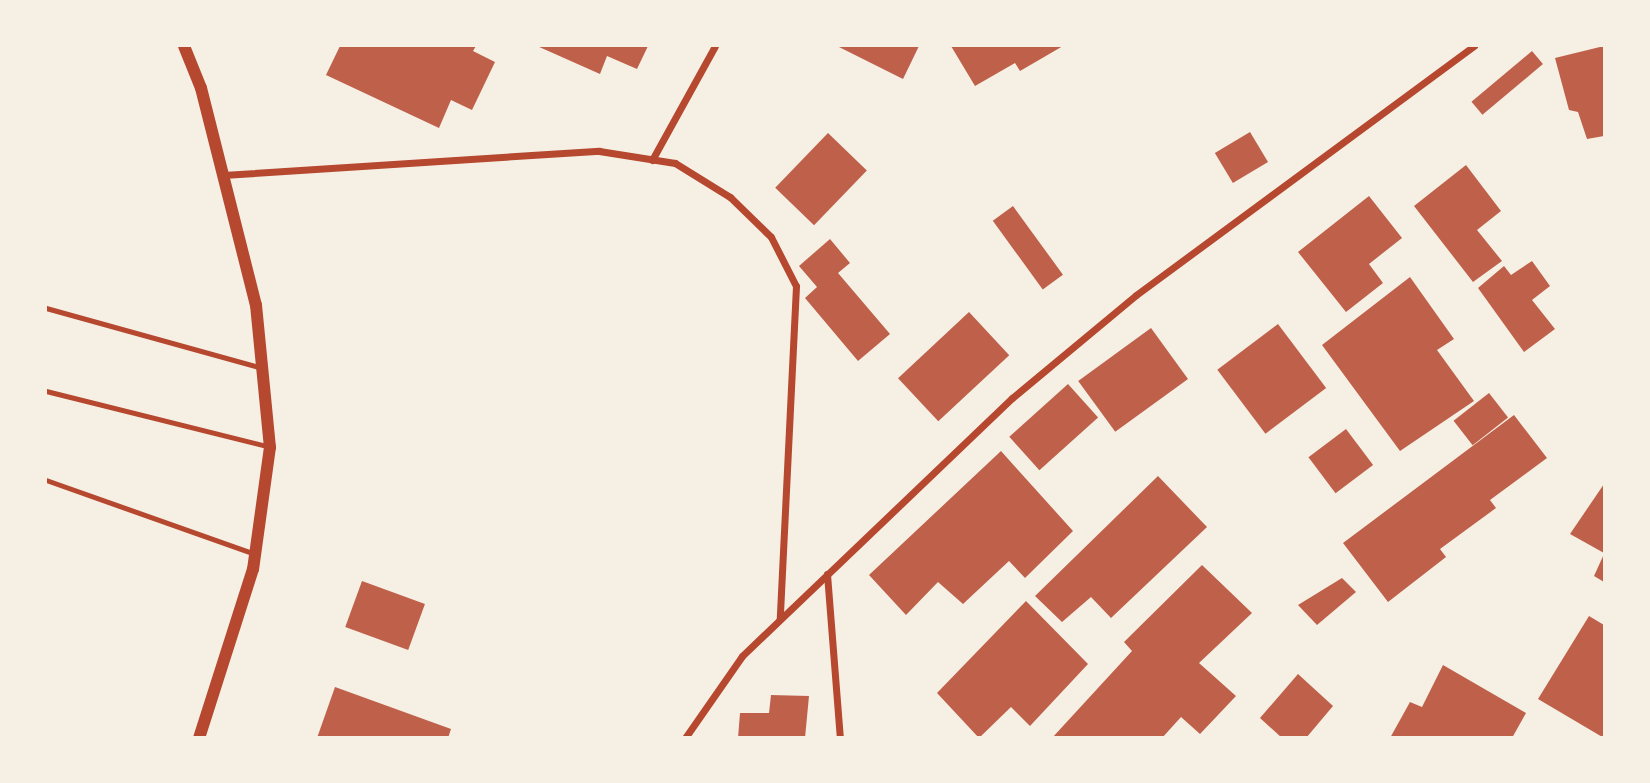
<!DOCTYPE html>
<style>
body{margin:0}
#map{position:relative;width:1650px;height:783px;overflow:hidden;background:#f6efe4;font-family:Georgia,serif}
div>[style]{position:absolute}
.building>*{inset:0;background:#bf614a;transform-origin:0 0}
.service>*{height:5px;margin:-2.5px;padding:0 2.5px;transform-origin:2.5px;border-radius:2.5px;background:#b5482f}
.minor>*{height:7px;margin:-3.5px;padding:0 3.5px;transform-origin:3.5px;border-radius:3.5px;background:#b5482f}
.tertiary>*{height:12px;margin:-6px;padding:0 6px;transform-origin:6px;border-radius:6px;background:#b5482f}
span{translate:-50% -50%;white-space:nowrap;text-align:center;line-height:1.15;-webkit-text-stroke:7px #f6efe4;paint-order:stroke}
.frame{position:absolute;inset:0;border:47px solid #f6efe4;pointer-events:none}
</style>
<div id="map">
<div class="building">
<div style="clip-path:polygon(340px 46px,476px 46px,473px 51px,495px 62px,472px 110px,451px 100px,439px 128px,326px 75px)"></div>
<div style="clip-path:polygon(537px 46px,648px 46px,637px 69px,607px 56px,600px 74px)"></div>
<div style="clip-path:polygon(837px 46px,919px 46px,903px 79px)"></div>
<div style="clip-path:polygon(951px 46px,1063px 46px,1020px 71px,1015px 63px,975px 86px)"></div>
<div style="clip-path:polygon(1604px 46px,1604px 136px,1587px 139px,1578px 112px,1569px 110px,1555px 58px)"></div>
<div style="left:1532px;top:51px;width:17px;height:79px;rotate:50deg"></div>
<div style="left:1250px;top:132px;width:35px;height:41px;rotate:59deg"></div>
<div style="left:828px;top:133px;width:54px;height:76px;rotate:44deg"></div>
<div style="clip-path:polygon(1466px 165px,1501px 211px,1477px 230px,1502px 261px,1473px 282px,1414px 206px)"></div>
<div style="clip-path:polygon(1369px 196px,1402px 238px,1369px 264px,1383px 283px,1346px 312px,1298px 252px)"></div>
<div style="left:1013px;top:206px;width:85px;height:25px;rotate:54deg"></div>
<div style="clip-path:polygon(830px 239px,850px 263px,838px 273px,890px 334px,858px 361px,805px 298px,817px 287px,799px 266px)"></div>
<div style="clip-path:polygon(1532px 261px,1550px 286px,1532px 300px,1555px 329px,1524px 352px,1478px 288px,1504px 266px,1511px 275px)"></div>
<div style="clip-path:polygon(1410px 277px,1454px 339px,1437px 350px,1474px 401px,1400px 451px,1322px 345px)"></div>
<div style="left:969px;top:312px;width:59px;height:97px;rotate:47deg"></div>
<div style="left:1278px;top:324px;width:80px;height:76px;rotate:53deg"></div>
<div style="left:1151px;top:328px;width:63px;height:90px;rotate:54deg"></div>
<div style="left:1068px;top:384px;width:45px;height:79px;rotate:48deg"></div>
<div style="left:1489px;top:393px;width:31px;height:45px;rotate:52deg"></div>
<div style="clip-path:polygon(1514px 415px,1547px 458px,1490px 500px,1496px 508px,1440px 549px,1446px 557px,1388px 602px,1343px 543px)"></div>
<div style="left:1346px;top:429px;width:45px;height:47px;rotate:53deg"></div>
<div style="clip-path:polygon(1001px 451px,1073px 531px,1025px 578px,1009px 561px,963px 604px,938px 582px,906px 615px,869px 575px)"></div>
<div style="clip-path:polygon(1158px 476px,1207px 527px,1111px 618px,1091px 597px,1062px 622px,1035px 596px)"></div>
<div style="clip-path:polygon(1604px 484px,1604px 553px,1570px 534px)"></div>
<div style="clip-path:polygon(1604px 554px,1604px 582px,1594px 576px)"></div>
<div style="clip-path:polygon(1202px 565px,1252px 613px,1199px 663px,1236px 696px,1200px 734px,1181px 717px,1162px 738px,1052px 738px,1132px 651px,1124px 642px)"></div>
<div style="clip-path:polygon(1342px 578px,1356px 592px,1317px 625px,1298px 605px)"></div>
<div style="left:362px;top:581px;width:67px;height:49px;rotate:20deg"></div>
<div style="clip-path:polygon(1026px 601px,1088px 664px,1030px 726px,1011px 707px,979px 738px,937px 693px)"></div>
<div style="clip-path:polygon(1589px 616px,1604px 625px,1604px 738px,1538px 699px)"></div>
<div style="clip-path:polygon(1443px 665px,1526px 713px,1512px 738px,1390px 738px,1410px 702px,1422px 707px)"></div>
<div style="clip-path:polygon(1298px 674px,1333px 706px,1306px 738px,1282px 738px,1260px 718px)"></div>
<div style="clip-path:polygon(335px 687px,451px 729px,448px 738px,317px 738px)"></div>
<div style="clip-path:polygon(771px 695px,809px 696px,805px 738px,738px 738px,740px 713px,769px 713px)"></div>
</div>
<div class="service">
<div style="left:46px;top:308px;width:224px;rotate:15.5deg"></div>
<div style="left:46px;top:391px;width:231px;rotate:14deg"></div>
<div style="left:46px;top:480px;width:222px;rotate:19.5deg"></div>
</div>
<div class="minor">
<div style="left:652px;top:160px;width:130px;rotate:-61.1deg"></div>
<div style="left:223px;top:175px;width:377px;rotate:-3.7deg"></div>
<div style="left:599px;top:151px;width:77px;rotate:9deg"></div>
<div style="left:675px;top:163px;width:65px;rotate:31.7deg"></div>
<div style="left:730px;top:197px;width:57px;rotate:44.3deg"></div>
<div style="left:771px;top:237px;width:55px;rotate:63deg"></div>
<div style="left:796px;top:286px;width:333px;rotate:92.8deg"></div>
<div style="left:827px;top:574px;width:165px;rotate:85.5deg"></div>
<div style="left:685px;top:738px;width:100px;rotate:-55.2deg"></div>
<div style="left:742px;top:656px;width:373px;rotate:-43.7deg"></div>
<div style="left:1012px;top:398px;width:161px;rotate:-39.7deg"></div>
<div style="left:1136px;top:295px;width:420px;rotate:-36.4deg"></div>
</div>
<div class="tertiary">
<div style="left:184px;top:46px;width:45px;rotate:68deg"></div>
<div style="left:201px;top:88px;width:224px;rotate:75.8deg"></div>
<div style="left:256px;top:305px;width:143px;rotate:84.4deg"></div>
<div style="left:270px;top:447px;width:123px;rotate:97.9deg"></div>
<div style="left:253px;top:569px;width:177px;rotate:107.7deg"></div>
</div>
<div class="frame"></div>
</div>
